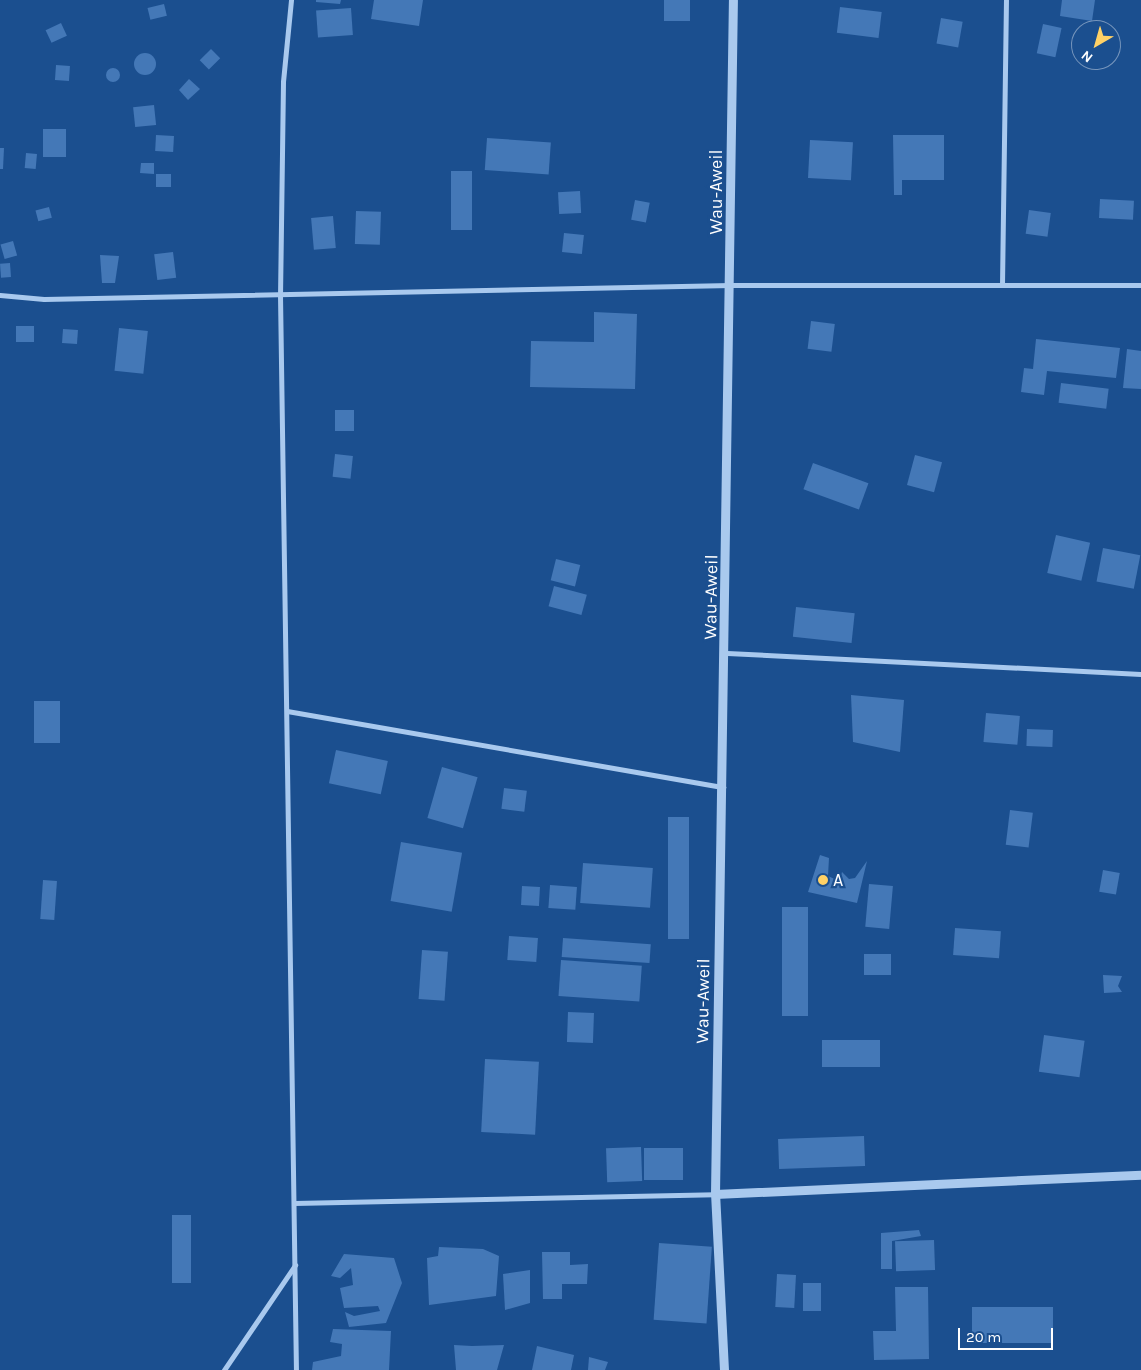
<!DOCTYPE html>
<style>
body{margin:0}
#map{position:relative;width:1141px;height:1370px;overflow:hidden;background:#1b4f8f;font-family:Karla,sans-serif}
div>[style]{position:absolute}
.building>*{inset:0;background:#4478b7;transform-origin:0 0}
.round{border-radius:50%}
.minor>*{height:5px;margin:-2.5px;padding:0 2.5px;transform-origin:2.5px;border-radius:2.5px;background:#a9c9ee}
.tertiary>*{height:9px;margin:-4.5px;padding:0 4.5px;transform-origin:4.5px;border-radius:4.5px;background:#a9c9ee}
.dots>*{width:14px;height:14px;translate:-50% -50%;box-sizing:border-box;border:2px solid #1b4f8f;border-radius:50%}
span{translate:-50% -50%;white-space:nowrap;text-align:center;line-height:1.15;-webkit-text-stroke:4.5px #1b4f8f;paint-order:stroke}
.street-label{font-size:18px;color:#fff}
.poi-label{font-size:18px;color:#fff}
.left{translate:0 -50%;text-align:left}
.north{position:absolute;left:1071px;top:20px;width:50px;height:50px;box-sizing:border-box;background:#1b4f8f;border:1px solid #7695bc;border-radius:50%;rotate:218deg;font-size:14px;font-weight:700;line-height:20px;text-align:center;color:#fff}
.north::after{content:'';display:block;margin:auto;width:18px;height:22px;background:#ffd166;clip-path:polygon(50% 0,100% 100%,50% 72%,0 100%)}
.scale{position:absolute;left:958px;top:1328px;width:95px;height:22px;box-sizing:border-box;border:2px solid #fff;border-top:0;padding-left:6px;font-size:15px;line-height:18px;white-space:nowrap;color:#fff;-webkit-text-stroke:4px #1b4f8f;paint-order:stroke}
</style>
<div id="map">
<div class="building">
<div style="clip-path:polygon(316px 0,341px 0,340px 4px,316px 2px)"></div>
<div style="clip-path:polygon(374px 0,423px 0,419px 26px,371px 19px)"></div>
<div style="left:664px;top:0;width:26px;height:21px"></div>
<div style="clip-path:polygon(1062px 0,1095px 0,1092px 21px,1060px 16px)"></div>
<div style="left:164px;top:4px;width:12px;height:17px;rotate:76deg"></div>
<div style="left:840px;top:7px;width:42px;height:26px;rotate:7deg"></div>
<div style="left:351px;top:8px;width:27px;height:35px;rotate:86deg"></div>
<div style="left:941px;top:18px;width:22px;height:26px;rotate:10deg"></div>
<div style="left:61px;top:23px;width:14px;height:17px;rotate:65deg"></div>
<div style="left:1043px;top:24px;width:19px;height:30px;rotate:12deg"></div>
<div style="left:211px;top:49px;width:13px;height:16px;rotate:45deg"></div>
<div class="round" style="left:134px;top:53px;width:22px;height:22px"></div>
<div style="left:56px;top:65px;width:14px;height:15px;rotate:4deg"></div>
<div class="round" style="left:106px;top:68px;width:14px;height:14px"></div>
<div style="clip-path:polygon(189px 79px,200px 89px,188px 100px,179px 90px)"></div>
<div style="left:154px;top:105px;width:20px;height:21px;rotate:84deg"></div>
<div style="left:43px;top:129px;width:23px;height:28px"></div>
<div style="left:156px;top:135px;width:18px;height:16px;rotate:3deg"></div>
<div style="clip-path:polygon(893px 135px,944px 135px,944px 180px,902px 180px,902px 195px,894px 195px)"></div>
<div style="left:487px;top:138px;width:64px;height:32px;rotate:4deg"></div>
<div style="left:810px;top:140px;width:43px;height:38px;rotate:3deg"></div>
<div style="clip-path:polygon(0 148px,4px 148px,3px 169px,0 169px)"></div>
<div style="left:26px;top:153px;width:11px;height:15px;rotate:5deg"></div>
<div style="clip-path:polygon(141px 163px,154px 163px,154px 174px,140px 173px)"></div>
<div style="left:451px;top:171px;width:21px;height:59px"></div>
<div style="left:156px;top:174px;width:15px;height:13px"></div>
<div style="left:580px;top:191px;width:22px;height:22px;rotate:87deg"></div>
<div style="left:1100px;top:199px;width:34px;height:19px;rotate:3deg"></div>
<div style="left:635px;top:200px;width:15px;height:20px;rotate:11deg"></div>
<div style="left:49px;top:207px;width:11px;height:14px;rotate:75deg"></div>
<div style="left:1029px;top:210px;width:22px;height:24px;rotate:8deg"></div>
<div style="left:356px;top:211px;width:25px;height:33px;rotate:2deg"></div>
<div style="left:333px;top:216px;width:32px;height:22px;rotate:85deg"></div>
<div style="left:564px;top:233px;width:20px;height:19px;rotate:6deg"></div>
<div style="left:13px;top:241px;width:15px;height:13px;rotate:74deg"></div>
<div style="left:173px;top:252px;width:26px;height:19px;rotate:83deg"></div>
<div style="clip-path:polygon(100px 255px,119px 256px,115px 283px,102px 283px)"></div>
<div style="left:10px;top:263px;width:14px;height:10px;rotate:86deg"></div>
<div style="clip-path:polygon(594px 312px,637px 314px,635px 389px,530px 387px,531px 341px,594px 342px)"></div>
<div style="left:811px;top:321px;width:24px;height:28px;rotate:7deg"></div>
<div style="left:34px;top:326px;width:16px;height:18px;rotate:90deg"></div>
<div style="left:119px;top:328px;width:29px;height:43px;rotate:6deg"></div>
<div style="left:63px;top:329px;width:15px;height:14px;rotate:4deg"></div>
<div style="clip-path:polygon(1036px 339px,1120px 348px,1116px 378px,1047px 371px,1044px 395px,1021px 392px,1024px 368px,1033px 369px)"></div>
<div style="clip-path:polygon(1127px 349px,1141px 351px,1141px 389px,1123px 388px)"></div>
<div style="left:1061px;top:383px;width:48px;height:20px;rotate:7deg"></div>
<div style="left:335px;top:410px;width:19px;height:21px"></div>
<div style="left:335px;top:454px;width:18px;height:23px;rotate:6deg"></div>
<div style="left:915px;top:455px;width:28px;height:31px;rotate:15deg"></div>
<div style="left:813px;top:463px;width:59px;height:28px;rotate:20deg"></div>
<div style="left:1056px;top:535px;width:35px;height:39px;rotate:13deg"></div>
<div style="left:1103px;top:548px;width:38px;height:34px;rotate:11deg"></div>
<div style="left:556px;top:559px;width:25px;height:22px;rotate:14deg"></div>
<div style="left:554px;top:586px;width:34px;height:21px;rotate:15deg"></div>
<div style="left:796px;top:607px;width:59px;height:30px;rotate:6deg"></div>
<div style="clip-path:polygon(851px 695px,904px 700px,900px 752px,853px 742px)"></div>
<div style="left:34px;top:701px;width:26px;height:42px"></div>
<div style="left:986px;top:713px;width:34px;height:29px;rotate:5deg"></div>
<div style="left:1027px;top:729px;width:26px;height:17px;rotate:2deg"></div>
<div style="left:336px;top:750px;width:53px;height:34px;rotate:12deg"></div>
<div style="left:442px;top:767px;width:37px;height:53px;rotate:16deg"></div>
<div style="left:504px;top:788px;width:23px;height:21px;rotate:7deg"></div>
<div style="left:1010px;top:810px;width:23px;height:35px;rotate:7deg"></div>
<div style="left:668px;top:817px;width:21px;height:122px"></div>
<div style="left:401px;top:842px;width:62px;height:60px;rotate:10deg"></div>
<div style="clip-path:polygon(820px 855px,829px 858px,828px 876px,839px 881px,842px 872px,849px 879px,855px 878px,867px 861px,857px 903px,808px 892px)"></div>
<div style="left:583px;top:863px;width:70px;height:40px;rotate:4deg"></div>
<div style="left:1103px;top:870px;width:17px;height:22px;rotate:10deg"></div>
<div style="left:43px;top:880px;width:14px;height:39px;rotate:4deg"></div>
<div style="left:869px;top:884px;width:24px;height:43px;rotate:5deg"></div>
<div style="left:550px;top:885px;width:27px;height:23px;rotate:4deg"></div>
<div style="left:522px;top:886px;width:18px;height:19px;rotate:3deg"></div>
<div style="left:782px;top:907px;width:26px;height:109px"></div>
<div style="left:955px;top:928px;width:46px;height:27px;rotate:4deg"></div>
<div style="left:509px;top:936px;width:29px;height:24px;rotate:4deg"></div>
<div style="left:563px;top:938px;width:88px;height:19px;rotate:4deg"></div>
<div style="left:422px;top:950px;width:26px;height:49px;rotate:4deg"></div>
<div style="left:864px;top:954px;width:27px;height:21px"></div>
<div style="left:561px;top:960px;width:81px;height:36px;rotate:4deg"></div>
<div style="clip-path:polygon(1103px 975px,1122px 976px,1118px 986px,1122px 992px,1104px 993px)"></div>
<div style="left:568px;top:1012px;width:26px;height:30px;rotate:2deg"></div>
<div style="left:1044px;top:1035px;width:41px;height:37px;rotate:8deg"></div>
<div style="left:822px;top:1040px;width:58px;height:27px"></div>
<div style="left:485px;top:1059px;width:54px;height:73px;rotate:3deg"></div>
<div style="left:864px;top:1136px;width:30px;height:86px;rotate:88deg"></div>
<div style="left:641px;top:1147px;width:34px;height:35px;rotate:88deg"></div>
<div style="left:683px;top:1148px;width:32px;height:39px;rotate:90deg"></div>
<div style="left:172px;top:1215px;width:19px;height:68px"></div>
<div style="clip-path:polygon(919px 1230px,921px 1236px,892px 1241px,892px 1269px,881px 1269px,881px 1233px)"></div>
<div style="left:934px;top:1240px;width:30px;height:39px;rotate:88deg"></div>
<div style="left:659px;top:1243px;width:53px;height:77px;rotate:4deg"></div>
<div style="clip-path:polygon(439px 1247px,483px 1249px,499px 1256px,496px 1296px,429px 1305px,427px 1258px,438px 1256px)"></div>
<div style="clip-path:polygon(542px 1252px,570px 1252px,570px 1265px,588px 1264px,587px 1284px,562px 1284px,562px 1299px,543px 1299px)"></div>
<div style="clip-path:polygon(344px 1254px,394px 1258px,402px 1283px,386px 1323px,349px 1327px,345px 1312px,354px 1316px,380px 1311px,378px 1306px,344px 1308px,340px 1288px,353px 1285px,351px 1268px,340px 1278px,331px 1276px)"></div>
<div style="clip-path:polygon(530px 1270px,530px 1303px,505px 1310px,503px 1274px)"></div>
<div style="left:777px;top:1274px;width:19px;height:33px;rotate:3deg"></div>
<div style="left:803px;top:1283px;width:18px;height:28px"></div>
<div style="clip-path:polygon(895px 1287px,928px 1287px,929px 1359px,874px 1360px,873px 1331px,896px 1331px)"></div>
<div style="left:972px;top:1307px;width:81px;height:36px"></div>
<div style="clip-path:polygon(333px 1329px,391px 1331px,389px 1370px,312px 1370px,313px 1362px,341px 1356px,342px 1344px,330px 1342px)"></div>
<div style="clip-path:polygon(454px 1345px,472px 1346px,504px 1345px,497px 1370px,456px 1370px)"></div>
<div style="clip-path:polygon(537px 1346px,574px 1355px,571px 1370px,532px 1370px)"></div>
<div style="clip-path:polygon(589px 1357px,608px 1362px,605px 1370px,588px 1370px)"></div>
</div>
<div class="minor">
<div style="left:291px;top:0;width:82px;rotate:95.6deg"></div>
<div style="left:283px;top:82px;width:213px;rotate:90.8deg"></div>
<div style="left:280px;top:295px;width:1075px;rotate:89.15deg"></div>
<div style="left:1002px;top:285px;width:285px;rotate:-89.2deg"></div>
<div style="left:0;top:295px;width:44px;rotate:5.2deg"></div>
<div style="left:44px;top:299px;width:687px;rotate:-1.17deg"></div>
<div style="left:731px;top:285px;width:410px"></div>
<div style="left:727px;top:653px;width:415px;rotate:2.9deg"></div>
<div style="left:287px;top:711px;width:443px;rotate:9.9deg"></div>
<div style="left:294px;top:1203px;width:421px;rotate:-1.2deg"></div>
<div style="left:224px;top:1370px;width:127px;rotate:-55.9deg"></div>
</div>
<div class="tertiary">
<div style="left:715px;top:1194px;width:426px;rotate:-2.6deg"></div>
<div style="left:724px;top:1370px;width:176px;rotate:-92.9deg"></div>
<div style="left:715px;top:1194px;width:1194px;rotate:-89.14deg"></div>
</div>
<div class="dots">
<div style="left:823px;top:880px;background:#ffd166"></div>
</div>
<div class="street-label">
<span style="left:716px;top:192px;rotate:-90deg">Wau-Aweil</span>
<span style="left:711px;top:597px;rotate:-89deg">Wau-Aweil</span>
<span style="left:703px;top:1001px;rotate:-89deg">Wau-Aweil</span>
</div>
<div class="poi-label">
<span class="left" style="left:833px;top:880px">A</span>
</div>
<div class="north">N</div>
<div class="scale">20 m</div>
</div>
